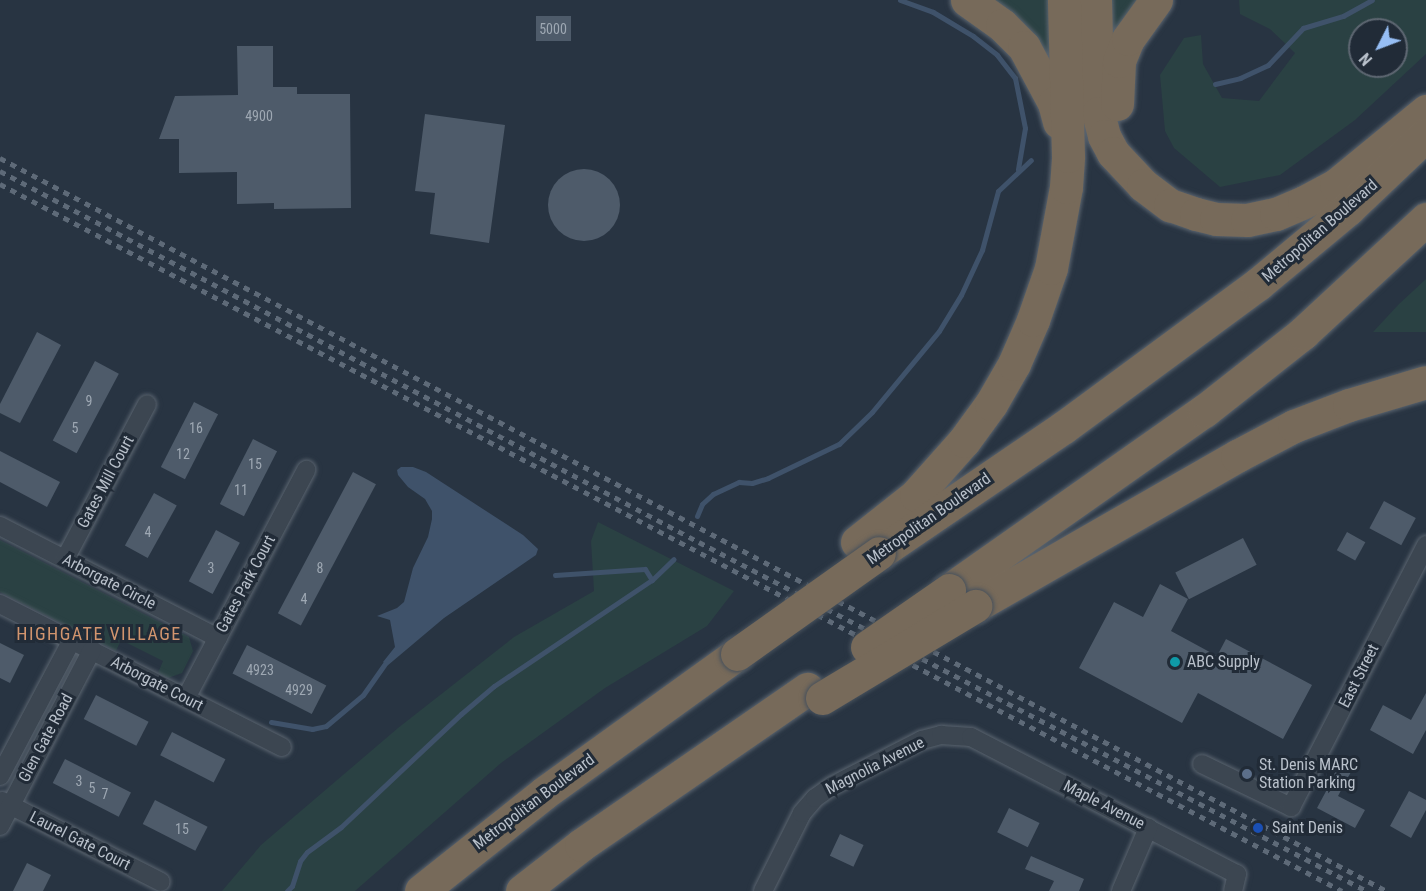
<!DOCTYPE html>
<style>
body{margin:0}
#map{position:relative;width:1426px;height:891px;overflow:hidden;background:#283442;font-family:"Roboto Condensed",sans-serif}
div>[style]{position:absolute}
.green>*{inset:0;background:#2a4143}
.water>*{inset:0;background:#3f526a}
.stream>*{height:5px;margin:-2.5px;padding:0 2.5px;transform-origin:2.5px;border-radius:2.5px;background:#3f526a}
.building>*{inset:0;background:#4e5b6a;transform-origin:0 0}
.round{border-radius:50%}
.roads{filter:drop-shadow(0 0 2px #5a646f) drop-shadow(0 0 2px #5a646f)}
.street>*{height:18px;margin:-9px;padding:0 9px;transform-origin:9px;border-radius:9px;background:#3c4651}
.highway>*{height:33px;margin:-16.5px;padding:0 16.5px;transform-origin:16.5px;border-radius:16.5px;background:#776a5a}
.rail>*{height:4.5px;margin-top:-2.25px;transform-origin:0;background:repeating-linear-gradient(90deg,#5e6a78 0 6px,transparent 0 12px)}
.bridges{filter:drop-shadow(0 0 2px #47515c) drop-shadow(0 0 2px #47515c)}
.highway-bridge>*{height:33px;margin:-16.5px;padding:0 16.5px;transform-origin:16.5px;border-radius:16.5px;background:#776a5a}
.dots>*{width:16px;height:16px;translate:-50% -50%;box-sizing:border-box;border:3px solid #212b37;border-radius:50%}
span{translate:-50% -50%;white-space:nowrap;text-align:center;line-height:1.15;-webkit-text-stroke:6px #212b37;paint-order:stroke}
.number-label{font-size:14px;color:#9ea8b3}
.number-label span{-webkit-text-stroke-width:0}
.street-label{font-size:16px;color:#b9c1cb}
.poi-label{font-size:16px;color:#b9c1cb}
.left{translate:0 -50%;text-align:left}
.neighbourhood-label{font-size:18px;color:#d2956e;letter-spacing:1.5px}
.north{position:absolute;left:1348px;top:18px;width:60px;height:60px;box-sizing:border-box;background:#212b37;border:2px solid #5e6772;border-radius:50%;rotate:228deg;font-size:16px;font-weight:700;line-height:24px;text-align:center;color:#b9c1cb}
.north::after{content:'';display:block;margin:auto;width:21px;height:27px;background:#96bef4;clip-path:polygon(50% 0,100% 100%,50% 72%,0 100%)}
</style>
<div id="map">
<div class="green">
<div style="clip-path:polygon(981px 0,1053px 0,1056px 83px)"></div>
<div style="clip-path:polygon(1107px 0,1145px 0,1115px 49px)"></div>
<div style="clip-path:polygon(evenodd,1239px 0,1426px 0,1426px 54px,1355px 120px,1280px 175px,1220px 187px,1174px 148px,1165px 131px,1160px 75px,1184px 38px,1201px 35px,1203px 64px,1222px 98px,1259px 101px,1295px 53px,1270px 29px,1240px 14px,1239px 0,1360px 30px,1396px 30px,1396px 66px,1360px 66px,1360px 30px)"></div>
<div style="clip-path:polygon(1426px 279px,1426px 332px,1373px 332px,1399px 304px)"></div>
<div style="clip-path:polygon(598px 522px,734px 591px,707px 626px,605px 688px,501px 763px,355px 891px,222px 891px,261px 845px,398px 728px,514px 637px,594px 591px,591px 541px)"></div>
<div style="clip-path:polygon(0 540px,189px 637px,193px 651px,182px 673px,168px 678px,158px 673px,163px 661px,121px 640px,116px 651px,0 592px)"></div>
</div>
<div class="water">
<div style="clip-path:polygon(401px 467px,413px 467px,426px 472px,523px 535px,538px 549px,536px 555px,444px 618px,387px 666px,383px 662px,395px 647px,390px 620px,377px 616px,397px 608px,404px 602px,413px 568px,428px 537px,432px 519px,432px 511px,425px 499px,408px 487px,398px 475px,397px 470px)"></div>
</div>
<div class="stream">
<div style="left:900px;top:0;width:35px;rotate:20deg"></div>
<div style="left:933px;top:12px;width:47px;rotate:31deg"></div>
<div style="left:973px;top:36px;width:31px;rotate:38deg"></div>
<div style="left:997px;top:55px;width:29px;rotate:52deg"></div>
<div style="left:1015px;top:78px;width:51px;rotate:78.7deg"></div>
<div style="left:1025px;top:128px;width:42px;rotate:99.7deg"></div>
<div style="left:1215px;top:84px;width:26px;rotate:-13deg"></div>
<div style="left:1240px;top:78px;width:31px;rotate:-25deg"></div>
<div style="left:1268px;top:65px;width:51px;rotate:-46.6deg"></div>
<div style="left:1303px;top:28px;width:42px;rotate:-16.7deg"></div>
<div style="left:1343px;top:16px;width:33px;rotate:-29deg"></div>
<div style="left:697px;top:516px;width:13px;rotate:-67deg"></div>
<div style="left:702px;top:504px;width:15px;rotate:-42deg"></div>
<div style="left:713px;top:494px;width:29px;rotate:-25deg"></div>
<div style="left:739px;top:482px;width:13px;rotate:4deg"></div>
<div style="left:752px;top:483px;width:17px;rotate:-17deg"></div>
<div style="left:768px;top:478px;width:79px;rotate:-25.6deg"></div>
<div style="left:839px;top:444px;width:46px;rotate:-44.1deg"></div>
<div style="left:872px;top:412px;width:105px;rotate:-50.4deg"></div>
<div style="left:939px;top:331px;width:42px;rotate:-58.6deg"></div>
<div style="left:961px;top:295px;width:50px;rotate:-65deg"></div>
<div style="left:982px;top:250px;width:61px;rotate:-74.8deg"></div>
<div style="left:998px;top:191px;width:45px;rotate:-43.2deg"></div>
<div style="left:555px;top:575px;width:90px;rotate:-3.8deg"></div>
<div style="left:645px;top:569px;width:13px;rotate:58deg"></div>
<div style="left:271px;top:722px;width:42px;rotate:9.7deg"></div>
<div style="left:312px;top:729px;width:14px;rotate:-12deg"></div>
<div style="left:326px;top:726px;width:48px;rotate:-40deg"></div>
<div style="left:363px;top:695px;width:37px;rotate:-55deg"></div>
<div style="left:287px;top:891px;width:7px;rotate:-45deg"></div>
<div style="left:292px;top:886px;width:26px;rotate:-72deg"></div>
<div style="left:300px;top:861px;width:11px;rotate:-52deg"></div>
<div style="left:307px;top:852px;width:42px;rotate:-36.3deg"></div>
<div style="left:341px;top:827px;width:165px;rotate:-43.3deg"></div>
<div style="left:461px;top:714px;width:43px;rotate:-40.3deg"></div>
<div style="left:494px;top:686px;width:190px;rotate:-33.9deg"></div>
<div style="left:652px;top:580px;width:30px;rotate:-44deg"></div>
</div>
<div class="building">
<div style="left:536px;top:16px;width:35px;height:25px"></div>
<div style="clip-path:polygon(237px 46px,273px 46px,273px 87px,297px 87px,297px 94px,350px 94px,351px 208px,274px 209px,274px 203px,237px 204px,237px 172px,179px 173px,179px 139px,159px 139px,175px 96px,238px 95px)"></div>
<div style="clip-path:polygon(425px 114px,505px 125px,489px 243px,430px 234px,435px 193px,415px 191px)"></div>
<div class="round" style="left:548px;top:169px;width:72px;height:72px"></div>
<div style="clip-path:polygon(37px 332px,61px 345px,20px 423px,0 413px,0 404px)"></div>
<div style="left:95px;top:361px;width:27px;height:90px;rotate:28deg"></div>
<div style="left:194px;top:402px;width:27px;height:73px;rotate:27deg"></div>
<div style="left:253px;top:439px;width:27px;height:73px;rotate:27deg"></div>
<div style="clip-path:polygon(0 451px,60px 482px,47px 507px,0 482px)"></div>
<div style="left:353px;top:472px;width:26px;height:160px;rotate:28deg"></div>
<div style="left:154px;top:493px;width:26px;height:60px;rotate:29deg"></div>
<div style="left:1384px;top:501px;width:36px;height:31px;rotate:28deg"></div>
<div style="left:216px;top:530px;width:27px;height:58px;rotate:28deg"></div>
<div style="left:1347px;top:532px;width:21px;height:21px;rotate:29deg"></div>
<div style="left:1243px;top:538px;width:30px;height:76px;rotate:63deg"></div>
<div style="clip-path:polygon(1160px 584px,1188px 599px,1171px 631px,1217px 656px,1226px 639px,1312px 685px,1283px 739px,1198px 693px,1182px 723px,1079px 668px,1114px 602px,1143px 617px)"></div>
<div style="clip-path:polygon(0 643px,24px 655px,10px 683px,0 678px)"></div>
<div style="left:247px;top:645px;width:89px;height:32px;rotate:27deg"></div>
<div style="clip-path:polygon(1426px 693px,1426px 730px,1413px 754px,1370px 730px,1383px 705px,1411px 720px)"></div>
<div style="left:96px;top:695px;width:59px;height:27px;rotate:27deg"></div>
<div style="left:172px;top:732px;width:60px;height:26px;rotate:27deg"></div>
<div style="left:65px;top:759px;width:74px;height:27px;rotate:27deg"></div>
<div style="clip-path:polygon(1337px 761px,1352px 770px,1338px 796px,1365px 810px,1355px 828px,1317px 808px,1331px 782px,1327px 779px)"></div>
<div style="clip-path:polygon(1409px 791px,1426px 800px,1426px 810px,1411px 838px,1390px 826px)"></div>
<div style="left:155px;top:800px;width:59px;height:27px;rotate:27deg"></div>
<div style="left:1009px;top:808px;width:34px;height:27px;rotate:26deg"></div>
<div style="left:840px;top:834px;width:26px;height:24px;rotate:25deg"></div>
<div style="clip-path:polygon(1031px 856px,1084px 879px,1079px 891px,1049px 891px,1054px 881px,1025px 869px)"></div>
<div style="clip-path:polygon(27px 863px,51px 875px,43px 891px,13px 891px)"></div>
</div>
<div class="roads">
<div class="street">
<div style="left:0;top:526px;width:245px;rotate:27.2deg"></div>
<div style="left:65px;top:559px;width:175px;rotate:-62.1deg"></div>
<div style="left:0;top:604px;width:316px;rotate:26.9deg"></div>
<div style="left:186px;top:698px;width:258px;rotate:-62.2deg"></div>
<div style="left:1202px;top:764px;width:99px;rotate:25.8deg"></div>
<div style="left:1291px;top:807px;width:295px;rotate:-62.7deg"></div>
<div style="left:0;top:776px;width:154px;rotate:-62.1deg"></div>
<div style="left:2px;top:801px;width:178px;rotate:27deg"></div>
<div style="left:0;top:826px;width:199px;rotate:-62.4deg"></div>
<div style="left:763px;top:891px;width:87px;rotate:-63.4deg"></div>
<div style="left:802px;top:813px;width:20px;rotate:-49deg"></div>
<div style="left:815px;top:798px;width:21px;rotate:-35deg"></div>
<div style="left:832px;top:786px;width:101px;rotate:-27.1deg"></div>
<div style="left:922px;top:740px;width:20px;rotate:-15deg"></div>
<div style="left:941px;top:735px;width:30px;rotate:4deg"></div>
<div style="left:971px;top:737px;width:299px;rotate:27.3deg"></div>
<div style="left:1237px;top:874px;width:17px;rotate:103deg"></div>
<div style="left:1121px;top:891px;width:69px;rotate:-66.8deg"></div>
</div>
<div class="highway">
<div style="left:967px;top:0;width:43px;rotate:35.5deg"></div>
<div style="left:1002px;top:25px;width:31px;rotate:45deg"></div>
<div style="left:1024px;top:47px;width:64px;rotate:61.8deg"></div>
<div style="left:1054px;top:103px;width:20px;rotate:75deg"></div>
<div style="left:1095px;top:0;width:113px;rotate:88.5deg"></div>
<div style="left:1098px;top:113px;width:24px;rotate:75deg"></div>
<div style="left:1104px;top:136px;width:19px;rotate:62deg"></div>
<div style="left:1113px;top:153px;width:44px;rotate:46.8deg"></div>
<div style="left:1143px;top:185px;width:34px;rotate:37deg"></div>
<div style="left:1170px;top:205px;width:28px;rotate:19deg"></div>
<div style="left:1196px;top:214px;width:21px;rotate:14deg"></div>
<div style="left:1216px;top:219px;width:31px;rotate:2deg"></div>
<div style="left:1247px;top:220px;width:30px;rotate:-12deg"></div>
<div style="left:1276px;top:214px;width:30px;rotate:-23deg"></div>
<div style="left:1304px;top:202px;width:36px;rotate:-28deg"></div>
<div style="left:1336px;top:185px;width:117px;rotate:-39.4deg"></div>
<div style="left:1117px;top:104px;width:43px;rotate:-87.3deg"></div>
<div style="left:1119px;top:61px;width:24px;rotate:-68deg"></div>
<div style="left:1128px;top:39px;width:48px;rotate:-54.3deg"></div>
<div style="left:857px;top:542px;width:75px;rotate:-38.5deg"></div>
<div style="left:916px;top:495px;width:72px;rotate:-48.4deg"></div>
<div style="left:964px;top:441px;width:46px;rotate:-53.9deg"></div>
<div style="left:991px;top:404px;width:46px;rotate:-60.1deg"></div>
<div style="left:1014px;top:364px;width:48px;rotate:-66.6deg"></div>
<div style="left:1033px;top:320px;width:55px;rotate:-70.9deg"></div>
<div style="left:1051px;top:268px;width:82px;rotate:-79.5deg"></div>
<div style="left:1066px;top:187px;width:31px;rotate:-86deg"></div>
<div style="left:1068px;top:156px;width:156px;rotate:-91.5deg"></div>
<div style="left:879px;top:553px;width:224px;rotate:-34.3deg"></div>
<div style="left:1064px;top:427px;width:241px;rotate:-36.4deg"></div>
<div style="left:1258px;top:284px;width:117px;rotate:-39.8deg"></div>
<div style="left:1348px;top:209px;width:108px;rotate:-43.5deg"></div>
<div style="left:949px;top:590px;width:312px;rotate:-35.1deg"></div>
<div style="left:1204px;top:411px;width:126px;rotate:-38.2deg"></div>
<div style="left:1303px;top:333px;width:168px;rotate:-42.8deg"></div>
<div style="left:975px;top:606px;width:302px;rotate:-29.8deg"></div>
<div style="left:1237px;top:456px;width:64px;rotate:-27.8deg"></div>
<div style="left:1294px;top:426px;width:59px;rotate:-20.9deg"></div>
<div style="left:1349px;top:405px;width:80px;rotate:-16.6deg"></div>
<div style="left:421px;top:891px;width:157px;rotate:-38.5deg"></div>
<div style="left:544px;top:793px;width:238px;rotate:-35.8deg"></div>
<div style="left:522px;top:891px;width:75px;rotate:-37.9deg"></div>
<div style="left:581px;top:845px;width:275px;rotate:-34.6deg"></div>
</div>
</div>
<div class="rail">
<div style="left:0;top:158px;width:1569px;rotate:27.86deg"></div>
<div style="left:0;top:171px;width:791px;rotate:27.96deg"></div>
<div style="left:699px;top:542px;width:754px;rotate:27.59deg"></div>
<div style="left:0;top:184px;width:1517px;rotate:27.78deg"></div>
</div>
<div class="bridges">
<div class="highway-bridge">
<div style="left:867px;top:647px;width:100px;rotate:-34.8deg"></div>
<div style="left:737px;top:654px;width:174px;rotate:-35.4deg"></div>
<div style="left:822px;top:698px;width:179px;rotate:-31deg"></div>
</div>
</div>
<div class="dots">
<div style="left:1175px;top:662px;background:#0f9aa8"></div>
<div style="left:1247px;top:774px;background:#5c6f8a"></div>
<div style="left:1258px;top:828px;background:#1a4fb4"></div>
</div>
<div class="number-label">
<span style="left:553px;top:29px">5000</span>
<span style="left:259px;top:116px">4900</span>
<span style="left:89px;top:401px">9</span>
<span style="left:75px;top:428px">5</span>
<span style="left:196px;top:428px">16</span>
<span style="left:183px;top:454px">12</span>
<span style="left:255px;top:464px">15</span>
<span style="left:241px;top:490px">11</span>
<span style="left:148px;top:532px">4</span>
<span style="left:211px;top:568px">3</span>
<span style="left:320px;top:568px">8</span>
<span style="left:304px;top:599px">4</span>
<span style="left:260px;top:670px">4923</span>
<span style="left:299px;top:690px">4929</span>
<span style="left:79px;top:781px">3</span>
<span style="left:92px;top:788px">5</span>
<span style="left:105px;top:794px">7</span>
<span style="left:182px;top:829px">15</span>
</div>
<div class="street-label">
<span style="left:1320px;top:231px;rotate:-41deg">Metropolitan Boulevard</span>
<span style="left:106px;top:482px;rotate:-62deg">Gates Mill Court</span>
<span style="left:929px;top:519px;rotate:-35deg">Metropolitan Boulevard</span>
<span style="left:109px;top:582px;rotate:27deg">Arborgate Circle</span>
<span style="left:246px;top:584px;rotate:-62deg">Gates Park Court</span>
<span style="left:1359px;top:676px;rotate:-63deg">East Street</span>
<span style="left:157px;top:684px;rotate:27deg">Arborgate Court</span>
<span style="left:46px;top:738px;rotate:-62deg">Glen Gate Road</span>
<span style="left:875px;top:766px;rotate:-27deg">Magnolia Avenue</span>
<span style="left:534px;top:802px;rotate:-37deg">Metropolitan Boulevard</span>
<span style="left:1104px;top:805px;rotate:27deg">Maple Avenue</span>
<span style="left:80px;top:841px;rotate:27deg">Laurel Gate Court</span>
</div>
<div class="poi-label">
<span class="left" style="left:1187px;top:662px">ABC Supply</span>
<span class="left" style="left:1259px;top:774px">St. Denis MARC<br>Station Parking</span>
<span class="left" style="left:1272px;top:828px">Saint Denis</span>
</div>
<div class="neighbourhood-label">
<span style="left:99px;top:634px">HIGHGATE VILLAGE</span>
</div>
<div class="north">N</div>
</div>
